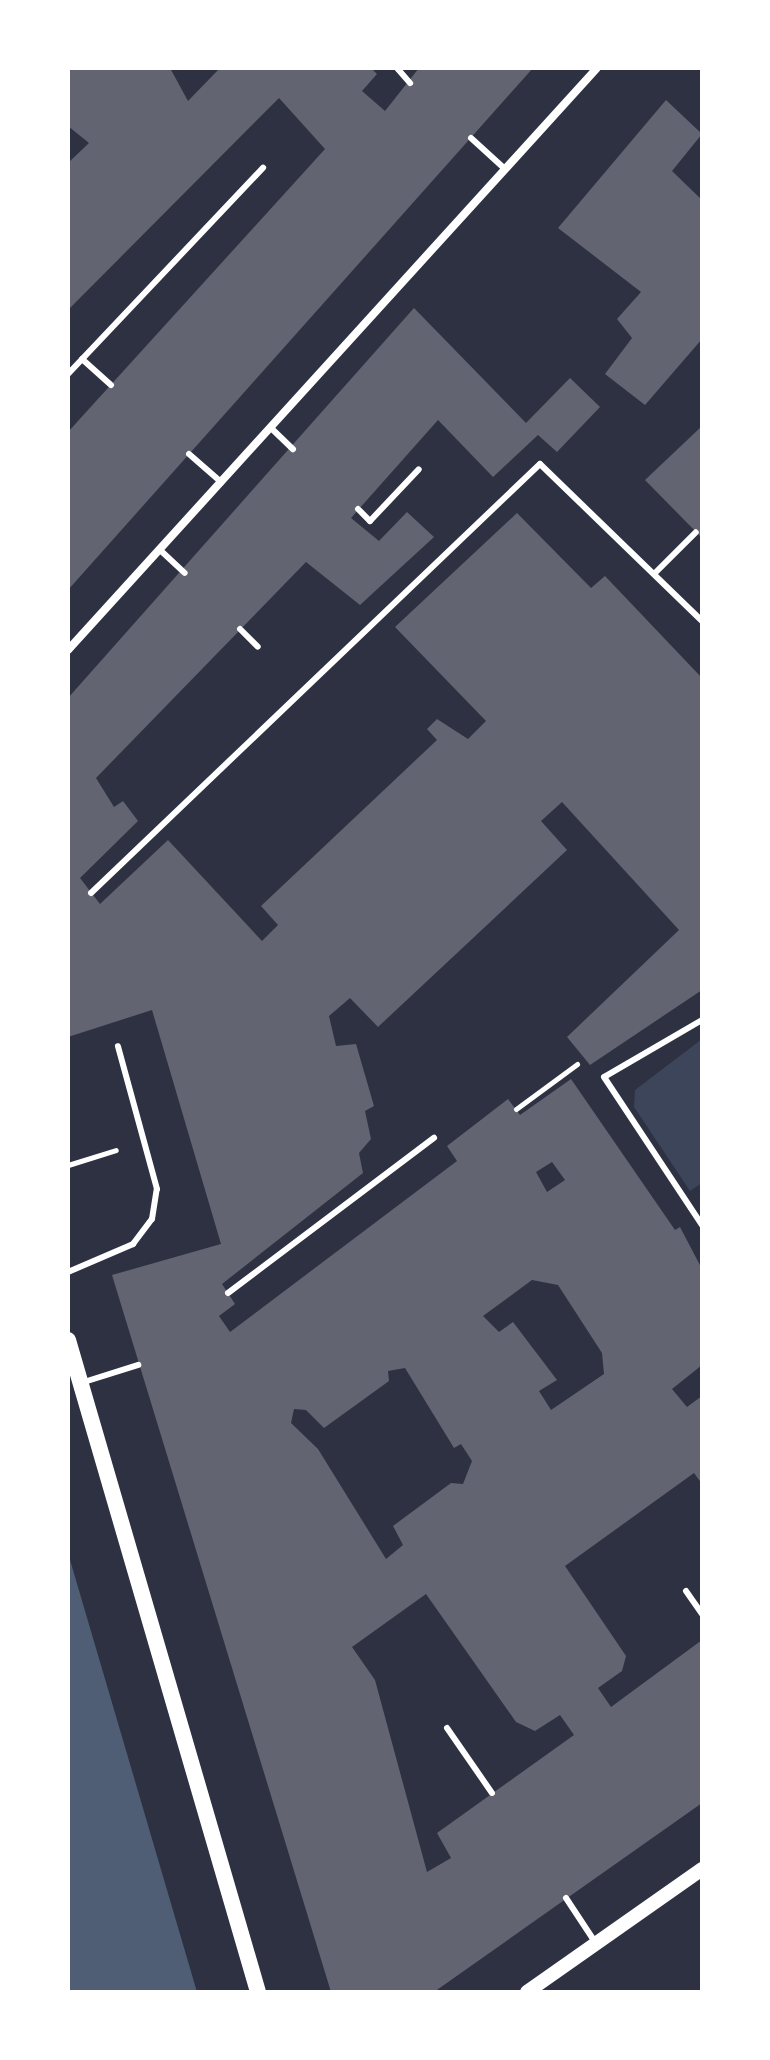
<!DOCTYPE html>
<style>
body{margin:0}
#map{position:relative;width:770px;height:2060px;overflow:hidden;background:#2d3142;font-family:Overpass,sans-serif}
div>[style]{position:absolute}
.green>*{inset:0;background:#3c4559}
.water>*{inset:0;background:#4f5d75}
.building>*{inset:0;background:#626471}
.path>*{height:5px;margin:-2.5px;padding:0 2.5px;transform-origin:2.5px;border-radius:2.5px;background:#fff}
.service>*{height:6px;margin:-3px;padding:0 3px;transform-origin:3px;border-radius:3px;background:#fff}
.minor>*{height:8px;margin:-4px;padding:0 4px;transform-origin:4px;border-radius:4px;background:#fff}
.tertiary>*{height:14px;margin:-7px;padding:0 7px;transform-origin:7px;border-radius:7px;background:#fff}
.secondary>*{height:16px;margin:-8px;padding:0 8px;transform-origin:8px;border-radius:8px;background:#fff}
span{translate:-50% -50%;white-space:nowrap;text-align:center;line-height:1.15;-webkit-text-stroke:8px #fff;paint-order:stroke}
.frame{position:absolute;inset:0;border:70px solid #fff;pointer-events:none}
</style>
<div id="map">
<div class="green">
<div style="clip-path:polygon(702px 1039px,702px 1183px,690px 1191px,634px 1107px,635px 1090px)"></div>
</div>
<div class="water">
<div style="clip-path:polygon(68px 1553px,197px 1992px,68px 1992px)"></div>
</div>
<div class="building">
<div style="clip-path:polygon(68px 68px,170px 68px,188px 101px,220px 68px,371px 68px,377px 74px,362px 91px,385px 111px,419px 68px,533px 68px,68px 590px,68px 432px,325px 149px,279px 98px,68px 310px,68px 163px,89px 143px,68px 126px)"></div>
<div style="clip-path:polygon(666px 100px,702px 134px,672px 171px,702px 200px,702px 339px,645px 405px,605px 374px,632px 338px,617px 319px,641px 292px,558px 228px)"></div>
<div style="clip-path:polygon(evenodd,414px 308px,526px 423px,570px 378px,600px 407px,557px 452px,538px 435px,493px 477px,438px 420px,351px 518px,379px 541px,407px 512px,434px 537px,360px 605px,306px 562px,96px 778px,114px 807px,123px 801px,138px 821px,80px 878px,100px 904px,168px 840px,262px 941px,278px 925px,261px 906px,437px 740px,427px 729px,437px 719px,468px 739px,486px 721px,395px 627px,517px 513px,591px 588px,605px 576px,702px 678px,702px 990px,590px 1065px,567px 1037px,679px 930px,562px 802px,541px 821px,567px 850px,378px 1027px,350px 998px,329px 1016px,336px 1046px,356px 1044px,374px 1106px,365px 1111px,371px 1139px,359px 1153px,363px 1173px,222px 1284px,235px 1304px,219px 1316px,230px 1332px,457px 1161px,447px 1146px,508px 1099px,520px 1115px,571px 1079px,675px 1230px,680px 1227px,702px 1269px,702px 1365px,672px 1389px,687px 1407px,702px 1396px,702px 1484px,694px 1473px,565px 1566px,626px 1656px,622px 1671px,598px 1688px,611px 1707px,702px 1640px,702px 1803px,434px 1992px,331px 1992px,112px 1275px,221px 1244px,152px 1010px,68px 1037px,68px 698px,414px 308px,552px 1162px,565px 1180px,547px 1192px,536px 1172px,552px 1162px,414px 308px,532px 1280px,558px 1285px,602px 1353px,604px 1374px,551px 1410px,539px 1391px,557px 1380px,513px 1322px,499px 1332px,483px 1316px,532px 1280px,414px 308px,405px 1368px,454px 1448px,461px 1444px,472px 1461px,463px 1484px,451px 1483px,393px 1526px,403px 1545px,386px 1559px,318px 1449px,291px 1423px,294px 1409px,306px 1410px,324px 1428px,389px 1381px,388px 1371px,405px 1368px,414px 308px,426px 1594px,516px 1722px,535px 1731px,560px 1715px,574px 1735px,437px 1833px,451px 1858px,427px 1872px,375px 1680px,352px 1647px,426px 1594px)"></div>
<div style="clip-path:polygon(702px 426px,702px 538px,645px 480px)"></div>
</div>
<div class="path">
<div style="left:516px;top:1109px;width:76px;rotate:-36.4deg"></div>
<div style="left:68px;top:1165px;width:50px;rotate:-17.4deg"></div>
</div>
<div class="service">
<div style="left:397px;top:68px;width:20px;rotate:49deg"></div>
<div style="left:471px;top:138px;width:46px;rotate:42.4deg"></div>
<div style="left:82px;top:359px;width:39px;rotate:42deg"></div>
<div style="left:68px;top:374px;width:284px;rotate:-46.6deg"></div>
<div style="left:270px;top:427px;width:32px;rotate:44deg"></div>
<div style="left:189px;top:454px;width:43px;rotate:41.2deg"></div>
<div style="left:358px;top:509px;width:17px;rotate:45deg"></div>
<div style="left:370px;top:521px;width:71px;rotate:-46.7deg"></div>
<div style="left:159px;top:549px;width:35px;rotate:43deg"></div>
<div style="left:654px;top:574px;width:59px;rotate:-45deg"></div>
<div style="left:240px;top:629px;width:25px;rotate:45deg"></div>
<div style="left:91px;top:893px;width:621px;rotate:-43.7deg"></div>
<div style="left:540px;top:464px;width:226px;rotate:44.1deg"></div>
<div style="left:702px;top:1020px;width:113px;rotate:149.8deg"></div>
<div style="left:604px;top:1077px;width:178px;rotate:56.5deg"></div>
<div style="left:68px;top:1272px;width:71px;rotate:-23.3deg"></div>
<div style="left:133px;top:1244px;width:31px;rotate:-53deg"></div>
<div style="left:152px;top:1219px;width:30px;rotate:-81deg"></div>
<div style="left:157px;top:1189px;width:148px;rotate:-105.3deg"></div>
<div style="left:228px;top:1293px;width:258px;rotate:-37deg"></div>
<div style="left:84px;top:1382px;width:57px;rotate:-17.5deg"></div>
<div style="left:686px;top:1591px;width:28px;rotate:55deg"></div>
<div style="left:447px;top:1728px;width:79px;rotate:55.3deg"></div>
<div style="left:566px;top:1898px;width:53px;rotate:56.6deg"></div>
</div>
<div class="minor">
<div style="left:68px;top:650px;width:786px;rotate:-47.73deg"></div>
</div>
<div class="tertiary">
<div style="left:527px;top:1992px;width:214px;rotate:-35.1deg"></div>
</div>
<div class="secondary">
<div style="left:68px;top:1340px;width:679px;rotate:73.75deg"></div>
</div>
<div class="frame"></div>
</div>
